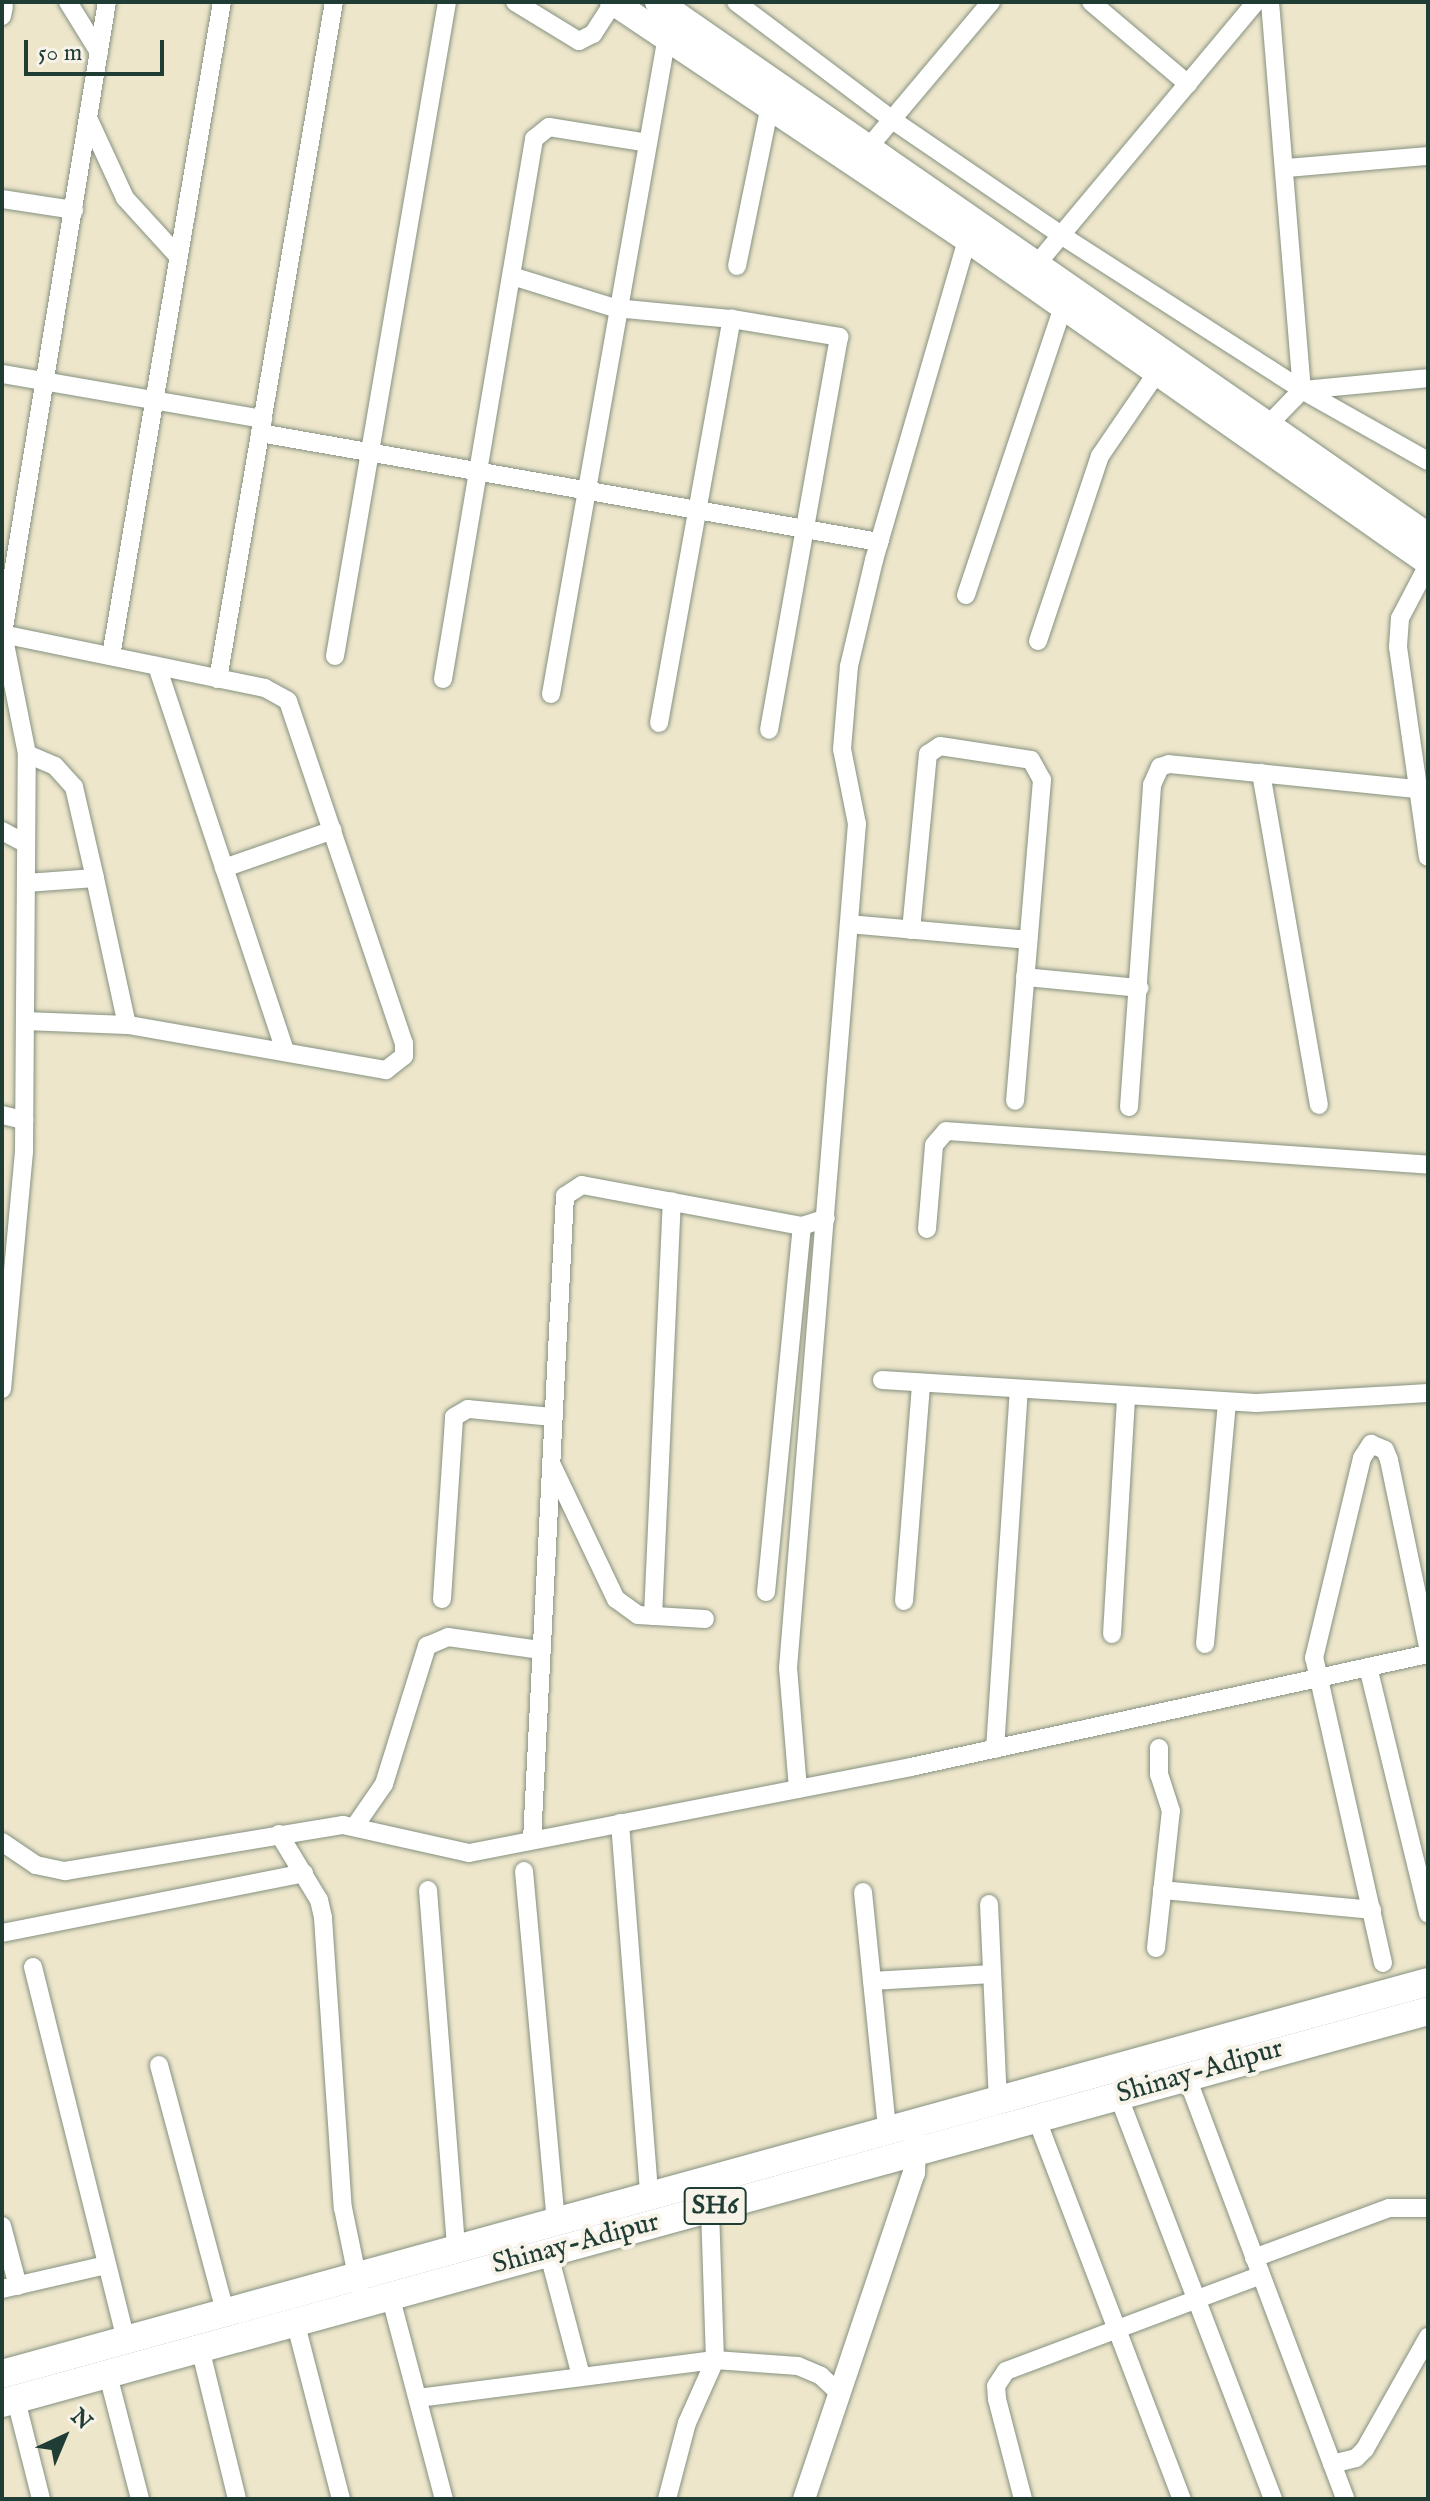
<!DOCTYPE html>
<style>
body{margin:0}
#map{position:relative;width:1430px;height:2501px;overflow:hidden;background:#ede6cb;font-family:"IM FELL English",serif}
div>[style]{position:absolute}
.roads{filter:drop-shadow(0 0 2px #869280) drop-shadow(0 0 2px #869280)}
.minor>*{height:18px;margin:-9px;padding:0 9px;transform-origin:9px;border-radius:9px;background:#fff}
.tertiary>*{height:22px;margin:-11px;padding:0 11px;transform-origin:11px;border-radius:11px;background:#fff}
.secondary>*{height:26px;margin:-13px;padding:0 13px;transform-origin:13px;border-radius:13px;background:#fff}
.primary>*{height:28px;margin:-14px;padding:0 14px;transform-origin:14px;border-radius:14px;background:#fff}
span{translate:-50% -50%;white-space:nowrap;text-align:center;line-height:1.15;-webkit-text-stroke:8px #f7f3e8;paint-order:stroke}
.shield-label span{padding:2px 6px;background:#f7f3e8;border:2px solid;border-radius:6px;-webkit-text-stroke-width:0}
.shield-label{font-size:26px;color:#1f3d34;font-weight:700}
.street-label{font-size:28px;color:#1f3d34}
.frame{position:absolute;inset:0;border:4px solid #1f3d34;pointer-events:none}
.north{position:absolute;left:24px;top:2397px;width:80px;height:80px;-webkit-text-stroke:6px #f7f3e8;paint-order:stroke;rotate:44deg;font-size:22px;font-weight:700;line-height:32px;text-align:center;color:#1f3d34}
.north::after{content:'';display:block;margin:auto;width:28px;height:36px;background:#1f3d34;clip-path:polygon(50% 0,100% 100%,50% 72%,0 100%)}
.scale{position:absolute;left:24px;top:40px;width:140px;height:36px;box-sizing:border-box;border:4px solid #1f3d34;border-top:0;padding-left:10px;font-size:24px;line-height:28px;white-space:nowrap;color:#1f3d34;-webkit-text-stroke:6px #f7f3e8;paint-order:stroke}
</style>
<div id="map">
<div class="roads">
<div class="minor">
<div style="left:68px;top:2px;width:59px;rotate:58.2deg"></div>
<div style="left:515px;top:2px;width:75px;rotate:31.4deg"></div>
<div style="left:579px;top:41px;width:16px;rotate:-27deg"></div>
<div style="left:593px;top:34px;width:38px;rotate:-57deg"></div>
<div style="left:736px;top:2px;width:194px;rotate:37deg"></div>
<div style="left:891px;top:119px;width:209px;rotate:34.3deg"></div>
<div style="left:1064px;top:237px;width:283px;rotate:32.7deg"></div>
<div style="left:1302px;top:390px;width:145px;rotate:29.4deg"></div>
<div style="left:1091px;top:2px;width:127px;rotate:40.2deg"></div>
<div style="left:1270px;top:2px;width:389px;rotate:85.3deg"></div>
<div style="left:2px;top:16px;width:10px;rotate:-79deg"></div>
<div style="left:89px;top:120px;width:86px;rotate:65.2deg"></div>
<div style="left:125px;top:198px;width:79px;rotate:47.6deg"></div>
<div style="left:868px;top:148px;width:191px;rotate:-49.9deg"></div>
<div style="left:1287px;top:168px;width:142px;rotate:-4.9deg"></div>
<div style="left:2px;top:199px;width:73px;rotate:8.7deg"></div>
<div style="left:1036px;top:265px;width:343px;rotate:-50.1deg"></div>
<div style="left:737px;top:266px;width:164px;rotate:-78.4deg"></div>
<div style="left:512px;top:276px;width:108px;rotate:17.3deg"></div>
<div style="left:615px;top:308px;width:118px;rotate:5.4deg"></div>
<div style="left:732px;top:319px;width:109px;rotate:9.5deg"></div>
<div style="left:839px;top:337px;width:399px;rotate:100.1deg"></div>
<div style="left:2px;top:374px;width:265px;rotate:9.8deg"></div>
<div style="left:1268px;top:425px;width:49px;rotate:-45.8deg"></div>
<div style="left:1302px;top:390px;width:127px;rotate:-5.4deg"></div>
<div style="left:260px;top:433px;width:629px;rotate:9.99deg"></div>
<div style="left:1428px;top:565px;width:60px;rotate:117.8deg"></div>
<div style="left:1400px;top:618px;width:29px;rotate:94deg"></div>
<div style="left:1398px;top:647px;width:212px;rotate:81.9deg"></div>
<div style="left:966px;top:595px;width:302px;rotate:-71.4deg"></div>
<div style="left:2px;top:634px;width:268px;rotate:11.6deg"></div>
<div style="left:265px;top:688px;width:26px;rotate:29deg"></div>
<div style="left:288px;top:701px;width:361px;rotate:71.3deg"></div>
<div style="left:404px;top:1043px;width:13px;rotate:90deg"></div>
<div style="left:404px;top:1056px;width:23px;rotate:142deg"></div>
<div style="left:386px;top:1070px;width:263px;rotate:-170.1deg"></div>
<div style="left:127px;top:1025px;width:150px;rotate:-102.3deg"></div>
<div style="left:95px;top:878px;width:69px;rotate:175.9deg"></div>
<div style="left:1038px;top:641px;width:195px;rotate:-71.5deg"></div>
<div style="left:1100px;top:456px;width:99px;rotate:-55.7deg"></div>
<div style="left:111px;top:656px;width:663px;rotate:-80.37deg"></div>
<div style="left:335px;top:656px;width:664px;rotate:-80.28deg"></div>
<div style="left:157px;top:666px;width:405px;rotate:71.6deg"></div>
<div style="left:218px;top:679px;width:687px;rotate:-80.28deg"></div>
<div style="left:443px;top:679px;width:548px;rotate:-80.43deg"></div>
<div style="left:534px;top:139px;width:19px;rotate:-39deg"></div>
<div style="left:549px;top:127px;width:100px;rotate:9.2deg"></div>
<div style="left:551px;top:694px;width:668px;rotate:-80deg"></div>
<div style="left:659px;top:723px;width:411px;rotate:-79.8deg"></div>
<div style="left:27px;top:754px;width:30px;rotate:23deg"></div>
<div style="left:55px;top:766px;width:28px;rotate:48deg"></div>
<div style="left:74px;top:787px;width:93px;rotate:77deg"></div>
<div style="left:1261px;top:773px;width:337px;rotate:80.1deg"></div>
<div style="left:2px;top:831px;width:27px;rotate:28deg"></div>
<div style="left:224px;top:868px;width:115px;rotate:-19.2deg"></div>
<div style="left:849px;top:924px;width:180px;rotate:5.1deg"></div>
<div style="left:911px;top:930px;width:177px;rotate:-84.5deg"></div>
<div style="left:928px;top:754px;width:14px;rotate:-34deg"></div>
<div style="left:940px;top:746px;width:92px;rotate:8.7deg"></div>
<div style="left:1031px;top:760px;width:23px;rotate:61deg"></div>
<div style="left:1042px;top:780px;width:322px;rotate:94.8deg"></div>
<div style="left:1025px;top:977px;width:115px;rotate:5.5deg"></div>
<div style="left:25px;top:1021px;width:102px;rotate:2.2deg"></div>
<div style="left:1129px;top:1107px;width:323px;rotate:-85.9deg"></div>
<div style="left:1152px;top:785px;width:20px;rotate:-66deg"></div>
<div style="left:1160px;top:767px;width:9px;rotate:-18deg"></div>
<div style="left:1169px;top:764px;width:249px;rotate:5.8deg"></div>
<div style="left:2px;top:1115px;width:23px;rotate:13deg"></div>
<div style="left:927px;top:1229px;width:84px;rotate:-85.2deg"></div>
<div style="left:934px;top:1145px;width:18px;rotate:-49deg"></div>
<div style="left:946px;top:1131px;width:483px;rotate:4deg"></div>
<div style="left:882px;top:1380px;width:375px;rotate:3.5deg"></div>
<div style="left:1256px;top:1403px;width:172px;rotate:-3.3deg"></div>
<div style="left:2px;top:1389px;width:238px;rotate:-84.7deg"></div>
<div style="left:24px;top:1152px;width:398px;rotate:-89.6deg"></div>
<div style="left:27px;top:754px;width:122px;rotate:-101.3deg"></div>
<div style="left:3px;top:634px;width:640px;rotate:-80.66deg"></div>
<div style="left:551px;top:1463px;width:151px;rotate:64.5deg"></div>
<div style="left:616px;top:1599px;width:27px;rotate:36deg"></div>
<div style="left:638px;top:1615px;width:67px;rotate:3.4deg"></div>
<div style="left:766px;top:1592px;width:368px;rotate:-84.4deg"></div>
<div style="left:442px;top:1599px;width:182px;rotate:-86.2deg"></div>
<div style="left:454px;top:1417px;width:16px;rotate:-30deg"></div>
<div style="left:468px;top:1409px;width:84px;rotate:5.4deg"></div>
<div style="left:904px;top:1601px;width:219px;rotate:-85.5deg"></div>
<div style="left:653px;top:1616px;width:415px;rotate:-87.4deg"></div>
<div style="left:1112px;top:1634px;width:237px;rotate:-86.6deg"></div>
<div style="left:1205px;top:1644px;width:243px;rotate:-84.8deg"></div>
<div style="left:1368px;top:1667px;width:254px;rotate:76.3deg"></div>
<div style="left:995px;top:1749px;width:359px;rotate:-86.2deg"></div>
<div style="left:798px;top:1789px;width:121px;rotate:-94.7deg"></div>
<div style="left:788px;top:1668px;width:847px;rotate:-85.33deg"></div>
<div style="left:857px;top:824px;width:76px;rotate:-101.3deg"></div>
<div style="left:842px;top:749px;width:83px;rotate:-85.2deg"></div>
<div style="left:849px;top:666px;width:109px;rotate:-76.7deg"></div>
<div style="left:874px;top:560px;width:334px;rotate:-73.8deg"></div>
<div style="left:620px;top:1823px;width:373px;rotate:85.5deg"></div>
<div style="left:355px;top:1826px;width:51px;rotate:-55.4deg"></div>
<div style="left:384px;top:1784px;width:145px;rotate:-72.7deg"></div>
<div style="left:427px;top:1646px;width:23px;rotate:-23deg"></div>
<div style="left:448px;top:1637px;width:94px;rotate:8deg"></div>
<div style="left:279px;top:1834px;width:77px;rotate:58.8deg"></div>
<div style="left:319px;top:1900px;width:18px;rotate:77deg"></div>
<div style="left:323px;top:1918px;width:291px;rotate:86.1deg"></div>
<div style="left:343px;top:2208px;width:79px;rotate:78.3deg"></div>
<div style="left:532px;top:1840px;width:645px;rotate:-87.07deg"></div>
<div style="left:565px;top:1196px;width:20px;rotate:-33deg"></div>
<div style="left:582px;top:1185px;width:224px;rotate:10.6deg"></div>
<div style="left:802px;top:1226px;width:25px;rotate:-18deg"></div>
<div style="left:2px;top:1842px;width:41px;rotate:34.1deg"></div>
<div style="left:36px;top:1865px;width:30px;rotate:12deg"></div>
<div style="left:65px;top:1871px;width:282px;rotate:-9.4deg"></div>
<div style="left:343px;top:1825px;width:129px;rotate:12.5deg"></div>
<div style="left:469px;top:1853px;width:450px;rotate:-11deg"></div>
<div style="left:911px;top:1767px;width:529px;rotate:-12.33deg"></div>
<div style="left:524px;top:1871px;width:350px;rotate:84.8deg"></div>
<div style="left:428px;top:1890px;width:359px;rotate:85.5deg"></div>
<div style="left:1162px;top:1890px;width:211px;rotate:5.4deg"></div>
<div style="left:863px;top:1892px;width:237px;rotate:84.2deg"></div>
<div style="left:989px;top:1904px;width:196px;rotate:87.4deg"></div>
<div style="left:2px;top:1933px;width:308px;rotate:-11.2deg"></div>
<div style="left:1156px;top:1948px;width:138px;rotate:-83.8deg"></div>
<div style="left:1171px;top:1811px;width:38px;rotate:-108deg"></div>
<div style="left:1159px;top:1775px;width:27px;rotate:-90deg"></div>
<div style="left:1383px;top:1963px;width:313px;rotate:-102.7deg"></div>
<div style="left:1314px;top:1658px;width:206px;rotate:-76.5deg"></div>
<div style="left:1362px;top:1458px;width:17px;rotate:-57deg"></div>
<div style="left:1371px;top:1444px;width:15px;rotate:23deg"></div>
<div style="left:1385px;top:1450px;width:11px;rotate:68deg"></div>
<div style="left:1389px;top:1460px;width:190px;rotate:78.2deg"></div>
<div style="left:33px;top:1967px;width:384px;rotate:76deg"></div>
<div style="left:872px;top:1981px;width:120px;rotate:-3.3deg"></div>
<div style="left:159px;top:2065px;width:256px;rotate:75deg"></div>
<div style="left:1186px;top:2075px;width:453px;rotate:69.4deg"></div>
<div style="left:1118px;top:2095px;width:433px;rotate:69deg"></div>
<div style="left:1037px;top:2120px;width:406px;rotate:69.1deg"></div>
<div style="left:2px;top:2226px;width:62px;rotate:75.1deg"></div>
<div style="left:548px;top:2251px;width:129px;rotate:75.2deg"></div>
<div style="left:1254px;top:2258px;width:144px;rotate:-20.3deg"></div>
<div style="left:1389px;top:2208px;width:39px"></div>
<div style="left:2px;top:2289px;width:107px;rotate:-13deg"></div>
<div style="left:390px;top:2295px;width:211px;rotate:75.2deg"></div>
<div style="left:295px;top:2321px;width:184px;rotate:75.5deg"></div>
<div style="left:200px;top:2348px;width:155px;rotate:76.2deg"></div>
<div style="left:108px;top:2375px;width:128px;rotate:75.5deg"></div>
<div style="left:418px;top:2398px;width:299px;rotate:-7.3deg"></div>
<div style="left:715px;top:2360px;width:83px;rotate:4.1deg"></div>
<div style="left:798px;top:2366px;width:25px;rotate:23deg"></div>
<div style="left:821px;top:2376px;width:26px;rotate:43deg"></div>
<div style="left:16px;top:2400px;width:102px;rotate:75.8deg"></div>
<div style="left:1332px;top:2464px;width:25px;rotate:-14deg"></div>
<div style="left:1356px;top:2458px;width:13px;rotate:-45deg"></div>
<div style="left:1365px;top:2449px;width:129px;rotate:-60.6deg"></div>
<div style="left:667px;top:2499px;width:79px;rotate:-75.3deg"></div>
<div style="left:687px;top:2423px;width:69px;rotate:-66deg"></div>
<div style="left:715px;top:2360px;width:153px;rotate:-91.9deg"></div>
<div style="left:1023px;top:2499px;width:103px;rotate:-104.6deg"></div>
<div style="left:997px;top:2399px;width:13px;rotate:-94deg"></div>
<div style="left:996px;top:2386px;width:18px;rotate:-56deg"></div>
<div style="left:1006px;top:2371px;width:272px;rotate:-20.6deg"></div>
</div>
<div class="tertiary">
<div style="left:804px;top:2499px;width:344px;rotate:-71.4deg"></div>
<div style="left:914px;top:2173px;width:34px;rotate:-88deg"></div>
</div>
<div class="secondary">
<div style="left:613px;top:2px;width:426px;rotate:33.8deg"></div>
<div style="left:967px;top:239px;width:563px;rotate:35.02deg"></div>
<div style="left:658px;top:2px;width:937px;rotate:34.74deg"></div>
</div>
<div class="primary">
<div style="left:2px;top:2374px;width:1479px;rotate:-15.37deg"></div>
<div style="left:2px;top:2403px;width:1479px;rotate:-15.37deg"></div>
</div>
</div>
<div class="shield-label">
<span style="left:715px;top:2206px">SH6</span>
</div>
<div class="street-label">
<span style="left:1200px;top:2072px;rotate:-16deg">Shinay-Adipur</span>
<span style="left:576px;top:2244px;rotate:-15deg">Shinay-Adipur</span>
</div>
<div class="frame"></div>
<div class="north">N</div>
<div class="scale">50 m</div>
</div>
